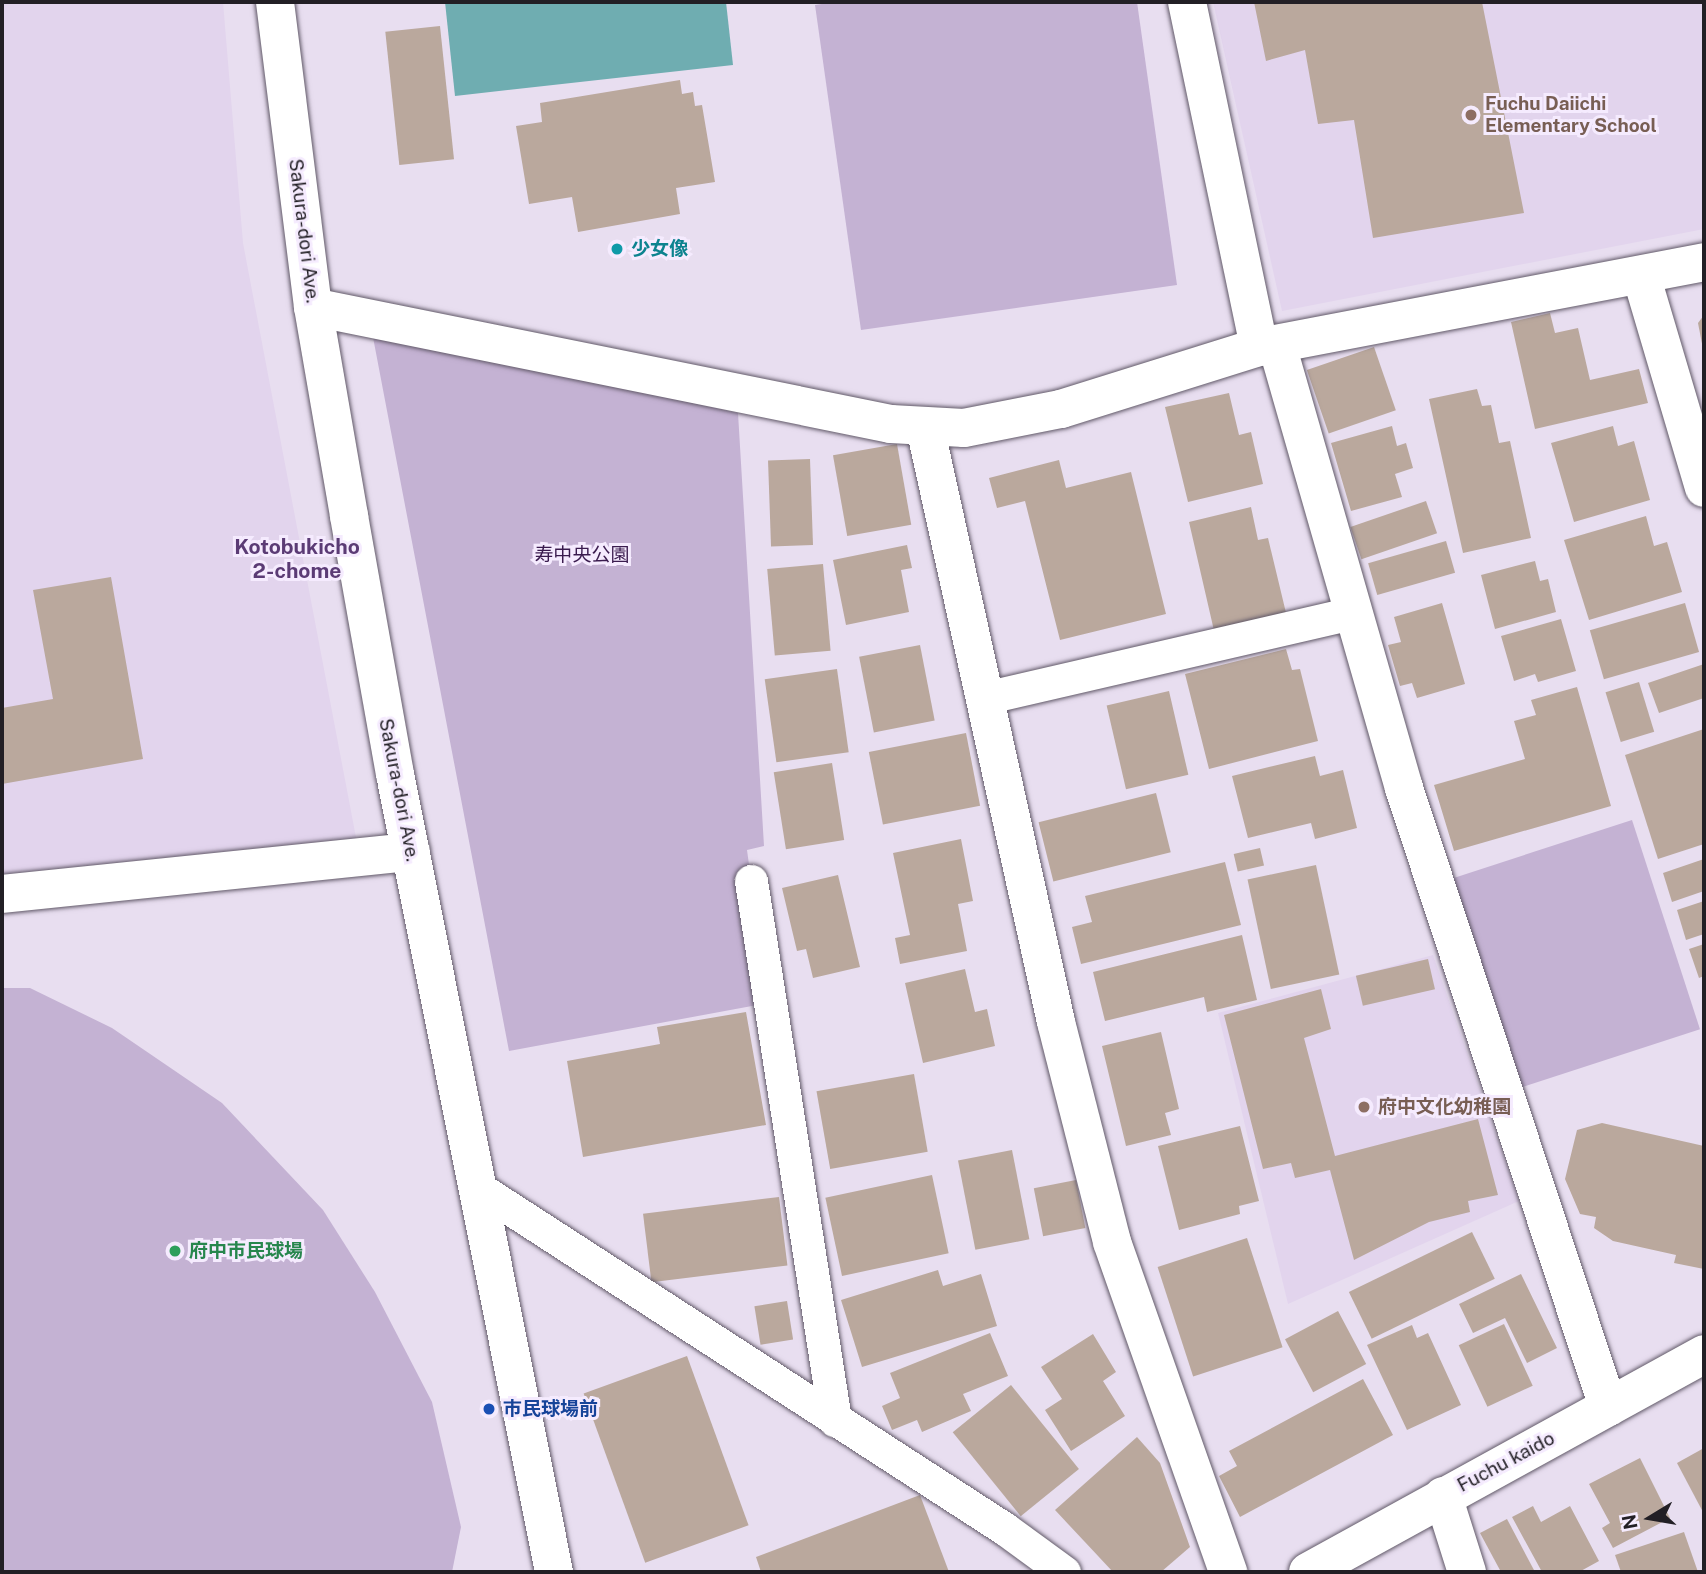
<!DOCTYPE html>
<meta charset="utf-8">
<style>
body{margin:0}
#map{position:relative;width:1706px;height:1574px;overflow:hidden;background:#e8def0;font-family:"Public Sans","Noto Sans JP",sans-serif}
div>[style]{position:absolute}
.built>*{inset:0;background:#e2d4ed}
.green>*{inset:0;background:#c4b2d3;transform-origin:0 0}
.water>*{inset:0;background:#6fadb1}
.building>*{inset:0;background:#baa89d;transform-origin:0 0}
.roads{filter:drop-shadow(0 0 2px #615968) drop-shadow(0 0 2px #615968)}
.service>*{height:33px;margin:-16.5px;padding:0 16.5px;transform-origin:16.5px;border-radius:16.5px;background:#fff}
.minor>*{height:38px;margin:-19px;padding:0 19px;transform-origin:19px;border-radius:19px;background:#fff}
.tertiary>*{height:38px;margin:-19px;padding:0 19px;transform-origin:19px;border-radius:19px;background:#fff}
.primary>*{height:38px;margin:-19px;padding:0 19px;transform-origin:19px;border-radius:19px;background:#fff}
.dots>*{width:19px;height:19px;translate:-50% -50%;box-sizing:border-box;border:4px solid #f5ebfe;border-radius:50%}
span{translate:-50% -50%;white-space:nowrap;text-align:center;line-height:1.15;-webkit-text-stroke:6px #f5ebfe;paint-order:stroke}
.education-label{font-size:19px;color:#785e54;font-weight:700}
.left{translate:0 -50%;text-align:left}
.street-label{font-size:19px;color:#221f25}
.culture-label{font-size:19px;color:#0d838f;font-weight:700}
.park-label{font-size:19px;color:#3a1b4e}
.leisure-label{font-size:19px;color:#27864d;font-weight:700}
.transit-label{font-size:19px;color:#164399;font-weight:700}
.neighbourhood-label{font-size:21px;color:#5b3b75;font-weight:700}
.frame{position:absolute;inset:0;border:4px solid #221f25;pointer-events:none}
.north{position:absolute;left:1615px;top:1483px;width:70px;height:70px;-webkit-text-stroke:5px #f5ebfe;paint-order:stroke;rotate:259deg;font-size:19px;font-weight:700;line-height:28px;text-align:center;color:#221f25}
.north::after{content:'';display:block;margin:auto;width:24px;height:32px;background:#221f25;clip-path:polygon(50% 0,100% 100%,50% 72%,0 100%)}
</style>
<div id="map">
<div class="built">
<div style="clip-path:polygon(2px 2px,223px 2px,243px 243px,358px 848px,2px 881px)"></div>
<div style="clip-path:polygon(1213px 2px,1704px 2px,1704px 229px,1282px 311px)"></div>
<div style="clip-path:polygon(1433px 955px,1519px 1201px,1288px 1304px,1218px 1013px)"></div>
</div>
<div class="green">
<div style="clip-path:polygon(835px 2px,1137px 2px,1177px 285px,861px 330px,815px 5px)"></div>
<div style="clip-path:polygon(372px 332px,738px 413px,764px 846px,747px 850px,768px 1003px,509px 1051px)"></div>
<div style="left:1632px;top:820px;width:220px;height:189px;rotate:72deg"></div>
<div style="clip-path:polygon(2px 988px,30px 988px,112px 1028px,222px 1103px,323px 1210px,375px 1292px,432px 1402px,461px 1527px,452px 1572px,2px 1572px)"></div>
</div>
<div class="water">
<div style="clip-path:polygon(445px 2px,726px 2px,733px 65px,455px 96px)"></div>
</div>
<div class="building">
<div style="clip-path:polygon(1254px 2px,1482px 2px,1524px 213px,1373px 238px,1354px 120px,1318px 124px,1305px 50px,1266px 61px)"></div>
<div style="left:440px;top:26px;width:134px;height:55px;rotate:84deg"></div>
<div style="clip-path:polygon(680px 80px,682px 94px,693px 92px,695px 106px,702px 105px,715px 182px,676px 188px,680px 214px,578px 232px,572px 197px,529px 204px,516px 126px,542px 122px,540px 103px)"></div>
<div style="clip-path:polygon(1550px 313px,1555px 333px,1578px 328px,1590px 380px,1639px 369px,1648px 403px,1535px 429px,1511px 322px)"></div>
<div style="clip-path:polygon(1704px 315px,1704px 348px,1703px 349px,1698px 323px)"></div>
<div style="left:1374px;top:347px;width:67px;height:71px;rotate:71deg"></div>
<div style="clip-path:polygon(1477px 389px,1482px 406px,1491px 405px,1499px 443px,1510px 441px,1531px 538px,1463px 553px,1429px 399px)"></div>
<div style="clip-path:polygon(1229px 393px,1239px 435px,1251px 432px,1263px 484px,1188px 502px,1165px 407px)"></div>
<div style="clip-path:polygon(1392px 426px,1397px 446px,1406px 443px,1413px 468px,1395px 474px,1402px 497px,1351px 511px,1331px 443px)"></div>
<div style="clip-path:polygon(1613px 426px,1618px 446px,1634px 441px,1650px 500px,1574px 522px,1551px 443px)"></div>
<div style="left:897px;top:444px;width:82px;height:65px;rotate:80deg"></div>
<div style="left:810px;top:459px;width:86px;height:42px;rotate:88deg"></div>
<div style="clip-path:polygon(1059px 460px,1066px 488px,1131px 472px,1166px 614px,1060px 640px,1025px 501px,997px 508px,989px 478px)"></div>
<div style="left:1426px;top:501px;width:34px;height:80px;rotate:71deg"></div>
<div style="clip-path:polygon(1251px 507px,1258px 540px,1268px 538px,1287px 617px,1215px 635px,1189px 522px)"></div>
<div style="clip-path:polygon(1646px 516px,1654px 546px,1667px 542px,1682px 592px,1589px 620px,1564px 540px)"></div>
<div style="left:1446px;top:541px;width:33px;height:81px;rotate:74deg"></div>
<div style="clip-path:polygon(907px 545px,912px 568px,901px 570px,909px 612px,846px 625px,833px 560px)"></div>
<div style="clip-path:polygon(1535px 561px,1540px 581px,1548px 579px,1556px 612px,1495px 629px,1481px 575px)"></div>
<div style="left:823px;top:564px;width:87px;height:56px;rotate:85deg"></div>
<div style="clip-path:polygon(111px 577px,143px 759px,2px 784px,2px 708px,53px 699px,33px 590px)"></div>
<div style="clip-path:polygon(1442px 603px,1465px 684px,1417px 698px,1412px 683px,1400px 686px,1388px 645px,1401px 642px,1394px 617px)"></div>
<div style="left:1685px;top:603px;width:51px;height:99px;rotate:74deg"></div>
<div style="clip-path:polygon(1561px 619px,1576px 671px,1538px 682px,1535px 674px,1514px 681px,1501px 636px)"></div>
<div style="left:920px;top:645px;width:77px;height:62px;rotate:79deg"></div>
<div style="clip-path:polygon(1286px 649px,1292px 670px,1300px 669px,1318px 741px,1209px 769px,1185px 674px)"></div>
<div style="clip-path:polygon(1704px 664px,1704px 698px,1659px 713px,1648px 683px)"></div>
<div style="left:837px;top:669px;width:84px;height:73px;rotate:82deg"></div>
<div style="left:1639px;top:682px;width:52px;height:35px;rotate:73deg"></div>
<div style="clip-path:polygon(1577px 687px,1611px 806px,1454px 851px,1434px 785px,1525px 759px,1514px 721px,1536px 715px,1531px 700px)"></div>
<div style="left:1169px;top:691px;width:86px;height:64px;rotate:77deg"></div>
<div style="clip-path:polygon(1704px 729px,1704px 844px,1658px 859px,1625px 755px)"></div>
<div style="left:966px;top:733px;width:74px;height:99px;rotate:79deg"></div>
<div style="clip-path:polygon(1315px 756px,1320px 776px,1343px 770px,1357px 828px,1315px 839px,1311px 823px,1248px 838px,1232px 776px)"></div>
<div style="left:832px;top:763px;width:78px;height:59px;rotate:81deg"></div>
<div style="left:1156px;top:793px;width:61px;height:121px;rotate:76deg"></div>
<div style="clip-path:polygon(961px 839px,973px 901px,958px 904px,967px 951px,900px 964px,895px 938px,910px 935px,893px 853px)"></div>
<div style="left:1260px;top:848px;width:18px;height:27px;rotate:77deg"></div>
<div style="clip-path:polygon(1704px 859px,1704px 891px,1672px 902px,1663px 873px)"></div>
<div style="clip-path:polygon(1225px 862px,1241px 925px,1081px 964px,1072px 927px,1092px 922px,1085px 896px)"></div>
<div style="left:1316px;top:865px;width:112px;height:70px;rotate:78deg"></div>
<div style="clip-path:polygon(838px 875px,860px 967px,813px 978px,806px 949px,797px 951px,782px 888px)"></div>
<div style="clip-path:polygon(1704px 901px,1704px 934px,1686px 940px,1677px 910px)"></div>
<div style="clip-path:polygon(1242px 935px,1257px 1000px,1207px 1012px,1204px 997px,1105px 1021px,1093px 972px)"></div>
<div style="clip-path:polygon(1704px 944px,1704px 976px,1699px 978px,1689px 949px)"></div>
<div style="left:1428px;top:959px;width:31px;height:74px;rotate:77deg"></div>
<div style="clip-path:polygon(965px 969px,975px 1012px,987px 1009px,995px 1046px,923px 1063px,905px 983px)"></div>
<div style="clip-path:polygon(1321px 989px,1331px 1029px,1304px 1038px,1335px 1156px,1478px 1119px,1498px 1195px,1468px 1201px,1470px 1212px,1429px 1222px,1354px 1260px,1330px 1170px,1295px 1178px,1291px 1163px,1263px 1169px,1224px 1015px)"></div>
<div style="clip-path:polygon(746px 1012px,766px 1125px,583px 1157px,567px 1061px,660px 1044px,657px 1027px)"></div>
<div style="clip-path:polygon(1161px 1032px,1179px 1109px,1165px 1113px,1171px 1135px,1126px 1146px,1102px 1046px)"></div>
<div style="left:914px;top:1074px;width:79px;height:99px;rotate:80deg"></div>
<div style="clip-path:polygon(1602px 1123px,1704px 1146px,1704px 1269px,1674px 1263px,1676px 1255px,1613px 1241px,1594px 1228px,1596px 1217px,1580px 1214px,1565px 1179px,1577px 1130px)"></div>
<div style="clip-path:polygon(1240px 1126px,1259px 1201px,1239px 1206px,1240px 1214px,1179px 1230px,1158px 1146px)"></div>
<div style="left:1012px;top:1150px;width:91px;height:55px;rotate:79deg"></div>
<div style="left:932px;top:1175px;width:80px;height:109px;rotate:78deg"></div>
<div style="left:1076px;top:1180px;width:49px;height:43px;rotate:79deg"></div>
<div style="left:779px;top:1197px;width:69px;height:137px;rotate:83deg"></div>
<div style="left:1472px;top:1232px;width:52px;height:137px;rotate:64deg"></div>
<div style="left:1247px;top:1238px;width:115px;height:94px;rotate:72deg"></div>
<div style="clip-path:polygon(938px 1270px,943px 1286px,981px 1274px,997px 1326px,862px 1367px,841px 1300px)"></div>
<div style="clip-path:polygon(1521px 1274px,1557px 1348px,1527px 1363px,1505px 1318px,1473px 1333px,1459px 1304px)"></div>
<div style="left:787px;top:1301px;width:39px;height:33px;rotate:81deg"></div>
<div style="left:1338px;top:1311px;width:60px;height:60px;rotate:62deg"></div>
<div style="left:1504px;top:1324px;width:68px;height:50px;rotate:65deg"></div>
<div style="clip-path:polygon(1412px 1325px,1417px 1338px,1428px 1333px,1461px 1405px,1407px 1430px,1367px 1345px)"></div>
<div style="clip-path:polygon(990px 1333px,1008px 1376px,963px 1394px,971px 1411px,922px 1432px,917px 1420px,892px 1430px,882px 1406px,900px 1398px,890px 1373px)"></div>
<div style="clip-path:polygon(1093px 1334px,1116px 1372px,1103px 1381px,1125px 1416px,1071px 1451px,1045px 1410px,1062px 1399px,1041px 1367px)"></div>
<div style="left:687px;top:1356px;width:180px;height:110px;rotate:70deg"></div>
<div style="clip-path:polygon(1363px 1379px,1393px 1435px,1240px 1517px,1219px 1476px,1237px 1466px,1229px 1451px)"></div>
<div style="left:1011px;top:1385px;width:108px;height:75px;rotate:51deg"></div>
<div style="clip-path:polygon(1137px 1437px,1160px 1463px,1190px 1547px,1161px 1572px,1113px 1572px,1055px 1510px)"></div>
<div style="clip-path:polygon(1704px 1448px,1704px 1514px,1677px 1463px)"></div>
<div style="clip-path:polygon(1640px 1458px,1670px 1518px,1613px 1548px,1602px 1528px,1610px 1523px,1589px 1484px)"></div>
<div style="clip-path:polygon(920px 1495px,949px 1572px,761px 1572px,756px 1557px)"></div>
<div style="clip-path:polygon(1533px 1506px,1541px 1522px,1570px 1506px,1599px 1561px,1579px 1572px,1542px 1572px,1512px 1517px)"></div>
<div style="clip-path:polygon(1507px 1519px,1535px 1572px,1501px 1572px,1480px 1533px)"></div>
<div style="clip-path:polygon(1684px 1532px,1698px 1572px,1621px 1572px,1615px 1555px)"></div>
</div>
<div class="roads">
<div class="service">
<div style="left:984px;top:698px;width:379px;rotate:-13deg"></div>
<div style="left:751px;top:881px;width:546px;rotate:81.14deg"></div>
<div style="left:477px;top:1187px;width:629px;rotate:32.93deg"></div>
<div style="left:1005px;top:1529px;width:73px;rotate:36.1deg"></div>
</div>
<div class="minor">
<div style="left:1187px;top:2px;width:352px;rotate:78.2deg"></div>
<div style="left:1641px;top:275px;width:222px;rotate:73.5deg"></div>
<div style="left:313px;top:307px;width:590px;rotate:11.44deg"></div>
<div style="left:891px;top:424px;width:73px;rotate:3.1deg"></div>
<div style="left:964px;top:428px;width:99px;rotate:-11.1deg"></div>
<div style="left:1061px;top:409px;width:207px;rotate:-17.4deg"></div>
<div style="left:1259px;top:347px;width:453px;rotate:-10.8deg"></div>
<div style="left:1277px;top:345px;width:461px;rotate:74deg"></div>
<div style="left:1404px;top:788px;width:652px;rotate:71.76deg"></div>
<div style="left:925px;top:427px;width:609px;rotate:77.58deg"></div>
<div style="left:1056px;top:1022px;width:227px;rotate:75.7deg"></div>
<div style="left:1112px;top:1242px;width:350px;rotate:70.6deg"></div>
<div style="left:2px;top:894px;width:411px;rotate:-5.9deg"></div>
<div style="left:1443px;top:1496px;width:80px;rotate:72.5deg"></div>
</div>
<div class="tertiary">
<div style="left:275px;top:2px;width:307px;rotate:82.9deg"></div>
<div style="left:313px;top:307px;width:212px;rotate:80.2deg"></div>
<div style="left:349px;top:516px;width:262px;rotate:79.9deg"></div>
<div style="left:395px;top:774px;width:814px;rotate:78.73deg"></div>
</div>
<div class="primary">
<div style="left:1308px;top:1572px;width:452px;rotate:-28.8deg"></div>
</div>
</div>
<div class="dots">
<div style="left:1471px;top:115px;background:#8d6e63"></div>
<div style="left:617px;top:249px;background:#0f9aa8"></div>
<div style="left:1364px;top:1107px;background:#8d6e63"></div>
<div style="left:175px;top:1251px;background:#2e9e5b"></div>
<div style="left:489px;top:1409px;background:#1a4fb4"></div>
</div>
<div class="education-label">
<span class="left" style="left:1485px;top:115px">Fuchu Daiichi<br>Elementary School</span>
<span class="left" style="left:1378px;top:1107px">府中文化幼稚園</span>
</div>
<div class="street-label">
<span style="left:304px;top:231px;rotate:83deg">Sakura-dori Ave.</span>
<span style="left:399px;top:790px;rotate:79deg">Sakura-dori Ave.</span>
<span style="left:1506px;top:1462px;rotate:-28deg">Fuchu kaido</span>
</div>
<div class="culture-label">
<span class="left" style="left:631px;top:249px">少女像</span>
</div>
<div class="park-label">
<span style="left:582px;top:555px">寿中央公園</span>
</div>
<div class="leisure-label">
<span class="left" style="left:189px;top:1251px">府中市民球場</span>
</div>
<div class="transit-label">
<span class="left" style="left:503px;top:1409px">市民球場前</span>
</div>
<div class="neighbourhood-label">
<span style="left:297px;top:559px">Kotobukicho<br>2-chome</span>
</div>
<div class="frame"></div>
<div class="north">N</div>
</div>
